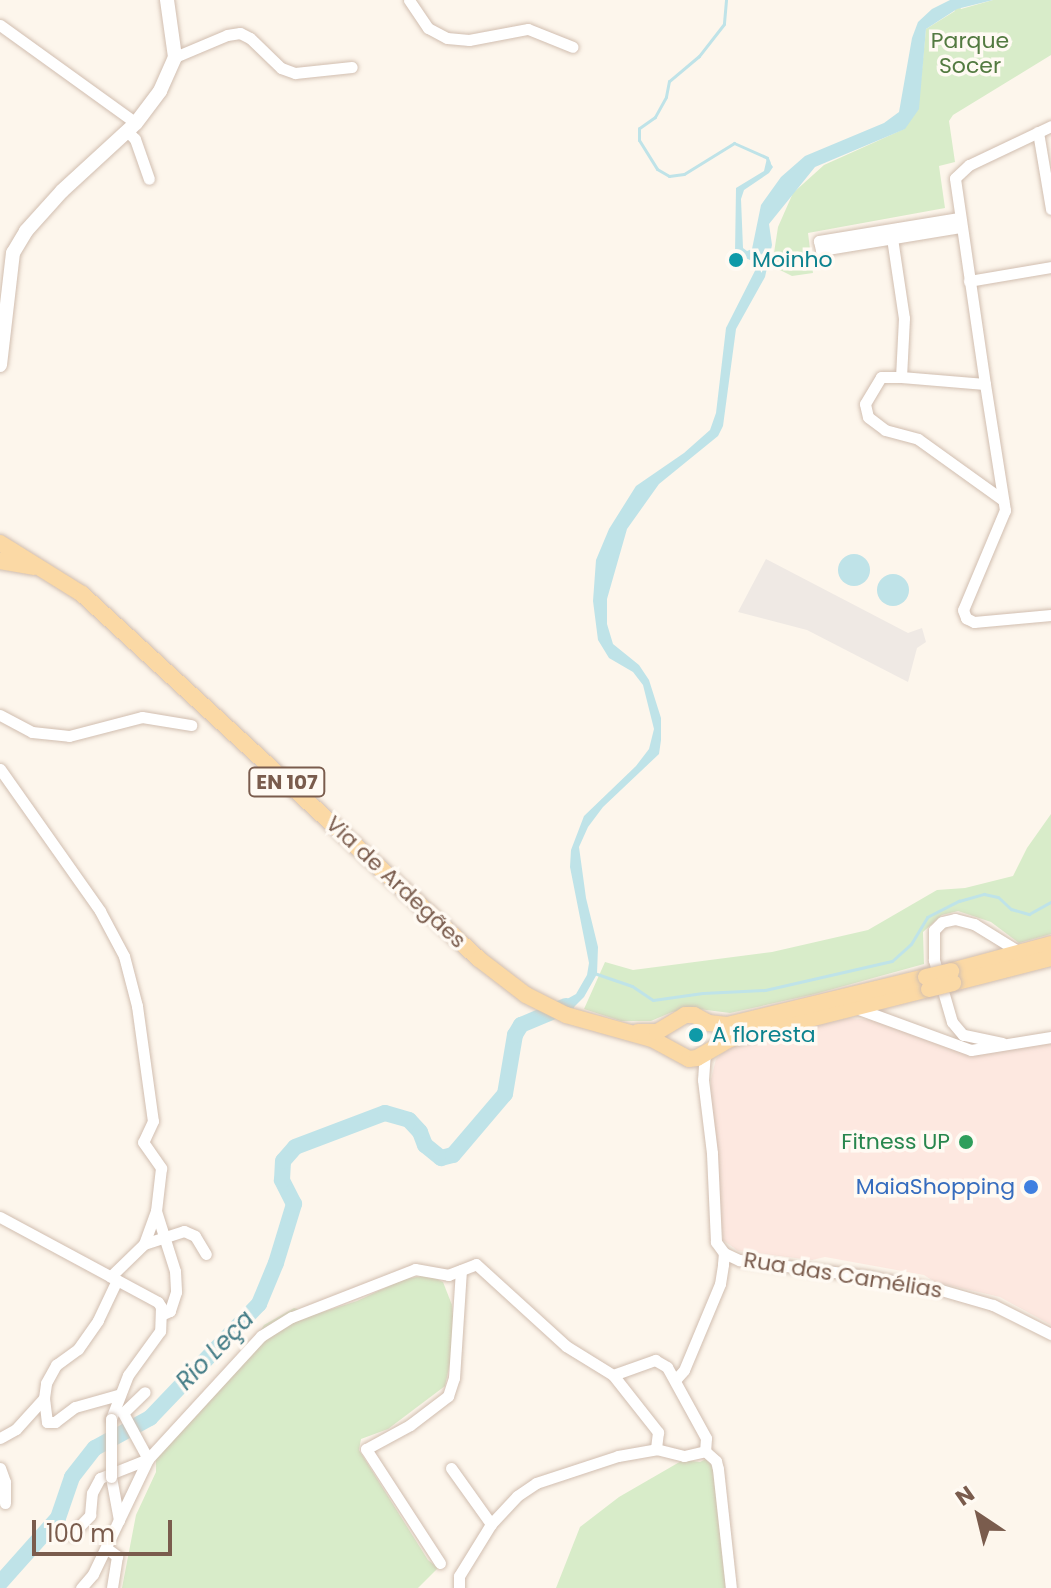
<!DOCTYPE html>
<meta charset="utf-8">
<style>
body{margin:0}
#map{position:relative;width:1051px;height:1588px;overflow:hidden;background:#fdf6ec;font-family:Poppins,sans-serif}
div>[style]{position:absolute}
.commercial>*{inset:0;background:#fde8e0}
.industrial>*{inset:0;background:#efe9e4}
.green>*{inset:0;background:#d8ecc9}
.water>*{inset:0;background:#bfe3e8}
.round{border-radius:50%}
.stream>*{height:3px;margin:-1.5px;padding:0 1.5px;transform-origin:1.5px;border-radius:1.5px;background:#bfe3e8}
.river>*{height:16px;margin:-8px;padding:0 8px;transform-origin:8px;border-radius:8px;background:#bfe3e8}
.roads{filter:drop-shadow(0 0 2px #d1beb0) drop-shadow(0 0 2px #d1beb0)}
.minor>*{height:11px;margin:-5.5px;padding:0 5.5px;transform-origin:5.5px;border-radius:5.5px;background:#fff}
.tertiary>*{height:14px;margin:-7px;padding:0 7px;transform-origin:7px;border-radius:7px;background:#fff}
.primary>*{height:16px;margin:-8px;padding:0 8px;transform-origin:8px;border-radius:8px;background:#fbd9a5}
.bridges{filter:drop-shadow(0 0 2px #d1beb0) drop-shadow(0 0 2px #d1beb0)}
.minor-bridge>*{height:11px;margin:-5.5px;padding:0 5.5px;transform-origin:5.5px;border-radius:5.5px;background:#fff}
.primary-bridge>*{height:16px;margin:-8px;padding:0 8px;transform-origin:8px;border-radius:8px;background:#fbd9a5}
.dots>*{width:22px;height:22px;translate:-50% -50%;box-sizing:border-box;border:4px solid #fffaf3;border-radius:50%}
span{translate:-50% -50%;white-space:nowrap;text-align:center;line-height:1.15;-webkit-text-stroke:7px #fffaf3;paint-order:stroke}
.shield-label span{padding:2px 6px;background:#fffaf3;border:2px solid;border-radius:6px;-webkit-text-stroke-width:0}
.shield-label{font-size:20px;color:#7a5c4d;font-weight:700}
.park-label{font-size:22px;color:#537a41}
.culture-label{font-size:22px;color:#0d838f}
.left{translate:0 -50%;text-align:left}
.street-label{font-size:22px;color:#7a5c4d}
.leisure-label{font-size:22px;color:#27864d}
.right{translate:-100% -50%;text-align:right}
.shop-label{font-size:22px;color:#366cbe}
.water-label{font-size:24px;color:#437c86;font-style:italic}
.north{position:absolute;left:939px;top:1476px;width:80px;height:80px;-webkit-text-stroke:6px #fffaf3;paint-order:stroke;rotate:325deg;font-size:22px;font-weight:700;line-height:32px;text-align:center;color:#7a5c4d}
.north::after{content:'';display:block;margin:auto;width:28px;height:36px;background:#7a5c4d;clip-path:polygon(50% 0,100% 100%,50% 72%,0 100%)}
.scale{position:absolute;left:32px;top:1520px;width:140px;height:36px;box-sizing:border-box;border:4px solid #7a5c4d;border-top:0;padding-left:10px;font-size:24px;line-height:28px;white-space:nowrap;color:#7a5c4d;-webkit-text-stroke:6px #fffaf3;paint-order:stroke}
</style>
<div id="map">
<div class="commercial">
<div style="clip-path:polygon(848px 1018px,871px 1020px,969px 1054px,1051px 1043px,1051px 1325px,1000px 1297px,935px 1282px,924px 1275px,825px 1257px,812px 1260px,738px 1251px,723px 1240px,711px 1105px,711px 1079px,716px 1059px,732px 1045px)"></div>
</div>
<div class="industrial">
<div style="clip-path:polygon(766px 559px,908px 633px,922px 628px,926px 642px,917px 648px,908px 682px,807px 630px,738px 612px)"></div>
</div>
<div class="green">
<div style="clip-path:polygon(951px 0,957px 0,961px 9px,993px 0,1051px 0,1051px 55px,953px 115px,949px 121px,955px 162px,939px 166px,945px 208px,808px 233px,813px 273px,792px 276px,772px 266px,778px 227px,793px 193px,824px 165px,904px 129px,918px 109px,926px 29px,955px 11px)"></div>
<div style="clip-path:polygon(1051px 814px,1051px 934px,1019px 943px,991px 922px,958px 911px,942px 915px,923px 932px,924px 964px,815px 994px,730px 1013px,691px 1008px,672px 1012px,651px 1021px,621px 1021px,584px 1009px,605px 962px,633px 970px,772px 952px,868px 930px,937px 890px,965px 888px,1013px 876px,1027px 848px)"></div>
<div style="clip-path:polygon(429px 1275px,443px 1282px,452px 1305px,455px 1340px,445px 1386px,388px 1429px,361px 1439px,359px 1450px,428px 1560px,438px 1568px,418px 1588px,122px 1588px,136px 1515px,156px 1472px,156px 1455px,200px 1412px,207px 1395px,254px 1341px,264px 1325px,294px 1308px,316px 1314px,357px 1301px,404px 1279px)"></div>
<div style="clip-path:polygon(712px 1456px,735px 1588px,556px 1588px,580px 1527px,619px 1497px,683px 1460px,700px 1462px)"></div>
</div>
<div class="water">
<div style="clip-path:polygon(950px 0,993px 0,957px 9px,926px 29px,919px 109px,905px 129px,815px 167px,769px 224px,772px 245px,765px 277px,736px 329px,723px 426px,718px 436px,659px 484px,627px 529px,607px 599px,607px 624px,613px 644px,639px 665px,649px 680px,661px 718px,661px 740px,659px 754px,603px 807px,588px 827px,579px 847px,586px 898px,598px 947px,597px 974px,584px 997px,566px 1015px,551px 1008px,576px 994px,587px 975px,589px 963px,570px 867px,571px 850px,584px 816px,636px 766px,649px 749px,654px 729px,643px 685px,633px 672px,609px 658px,598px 640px,593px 601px,596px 560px,609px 529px,636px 486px,684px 453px,710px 430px,716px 413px,726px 328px,764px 253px,750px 260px,735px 253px,736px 188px,764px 171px,767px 158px,773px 167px,769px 173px,744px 190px,741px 199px,743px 248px,747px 251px,752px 249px,761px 205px,781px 177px,805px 156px,884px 123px,899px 112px,912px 38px,918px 22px,932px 9px)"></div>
<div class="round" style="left:838px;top:554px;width:32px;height:32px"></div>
<div class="round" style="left:877px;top:574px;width:32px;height:32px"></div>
</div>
<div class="stream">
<div style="left:726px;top:0;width:24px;rotate:95deg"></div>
<div style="left:724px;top:24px;width:41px;rotate:128deg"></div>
<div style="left:699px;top:56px;width:39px;rotate:140deg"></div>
<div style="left:669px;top:81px;width:16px;rotate:101deg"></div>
<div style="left:666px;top:97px;width:23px;rotate:119deg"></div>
<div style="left:655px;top:117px;width:19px;rotate:145deg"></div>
<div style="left:639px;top:128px;width:12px;rotate:90deg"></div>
<div style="left:639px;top:140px;width:34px;rotate:58deg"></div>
<div style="left:657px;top:169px;width:14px;rotate:30deg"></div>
<div style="left:669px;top:176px;width:15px;rotate:-8deg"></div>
<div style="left:684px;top:174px;width:59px;rotate:-31.8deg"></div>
<div style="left:734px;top:143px;width:36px;rotate:24deg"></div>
<div style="left:767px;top:158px;width:5px;rotate:68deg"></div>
<div style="left:594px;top:973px;width:40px;rotate:18.9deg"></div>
<div style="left:632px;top:986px;width:25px;rotate:34deg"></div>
<div style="left:653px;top:1000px;width:50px;rotate:-8deg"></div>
<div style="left:703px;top:993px;width:62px;rotate:-2.8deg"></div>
<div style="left:765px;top:990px;width:130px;rotate:-12.9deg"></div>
<div style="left:892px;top:961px;width:25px;rotate:-42deg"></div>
<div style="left:911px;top:944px;width:31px;rotate:-59deg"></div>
<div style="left:927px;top:917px;width:36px;rotate:-27deg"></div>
<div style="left:959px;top:901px;width:26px;rotate:-16deg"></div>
<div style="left:984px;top:894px;width:14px;rotate:12deg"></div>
<div style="left:998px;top:897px;width:18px;rotate:43deg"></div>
<div style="left:1011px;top:909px;width:19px;rotate:16deg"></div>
<div style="left:1029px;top:914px;width:25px;rotate:-29deg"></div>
</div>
<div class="river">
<div style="left:0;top:1583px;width:87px;rotate:-48.3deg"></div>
<div style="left:58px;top:1518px;width:43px;rotate:-71.1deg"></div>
<div style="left:72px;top:1477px;width:37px;rotate:-52deg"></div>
<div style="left:95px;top:1448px;width:63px;rotate:-28.6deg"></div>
<div style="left:150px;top:1418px;width:158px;rotate:-46.3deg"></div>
<div style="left:259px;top:1304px;width:44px;rotate:-67.5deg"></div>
<div style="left:276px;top:1263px;width:62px;rotate:-73deg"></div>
<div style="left:294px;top:1204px;width:27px;rotate:-117deg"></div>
<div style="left:282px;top:1180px;width:19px;rotate:-87deg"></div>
<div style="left:283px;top:1161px;width:18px;rotate:-49deg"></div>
<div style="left:295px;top:1147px;width:96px;rotate:-20.7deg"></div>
<div style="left:385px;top:1113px;width:25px;rotate:16deg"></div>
<div style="left:409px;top:1120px;width:16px;rotate:47deg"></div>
<div style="left:420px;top:1132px;width:14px;rotate:69deg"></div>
<div style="left:425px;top:1145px;width:21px;rotate:39deg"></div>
<div style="left:441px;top:1158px;width:12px;rotate:-14deg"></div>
<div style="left:453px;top:1155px;width:80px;rotate:-49.6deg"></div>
<div style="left:505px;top:1094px;width:60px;rotate:-80.4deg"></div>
<div style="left:515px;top:1035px;width:12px;rotate:-59deg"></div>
<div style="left:521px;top:1025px;width:49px;rotate:-22.9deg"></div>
</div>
<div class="roads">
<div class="minor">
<div style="left:409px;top:0;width:34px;rotate:56deg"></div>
<div style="left:428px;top:28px;width:21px;rotate:28deg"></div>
<div style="left:447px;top:38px;width:22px;rotate:5deg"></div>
<div style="left:469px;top:40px;width:60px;rotate:-10.6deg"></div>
<div style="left:528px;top:29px;width:48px;rotate:21.8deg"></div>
<div style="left:0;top:25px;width:168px;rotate:35.8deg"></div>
<div style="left:175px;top:57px;width:56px;rotate:-22.9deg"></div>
<div style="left:227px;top:35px;width:13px;rotate:-9deg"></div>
<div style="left:240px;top:33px;width:11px;rotate:27deg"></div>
<div style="left:250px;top:38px;width:43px;rotate:44.1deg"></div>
<div style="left:281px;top:68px;width:15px;rotate:20deg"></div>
<div style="left:295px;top:73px;width:57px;rotate:-6deg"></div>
<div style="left:127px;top:131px;width:11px;rotate:45deg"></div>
<div style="left:135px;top:139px;width:42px;rotate:70.7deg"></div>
<div style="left:1038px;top:132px;width:78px;rotate:80.4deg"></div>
<div style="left:959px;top:218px;width:142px;rotate:170.7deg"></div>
<div style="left:819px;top:241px;width:9px;rotate:77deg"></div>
<div style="left:821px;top:250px;width:141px;rotate:-9.4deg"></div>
<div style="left:892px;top:238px;width:81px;rotate:81.5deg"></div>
<div style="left:904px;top:318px;width:59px;rotate:92.9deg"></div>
<div style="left:901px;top:377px;width:20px;rotate:180deg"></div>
<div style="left:881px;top:377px;width:31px;rotate:121deg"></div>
<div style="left:865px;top:404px;width:13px;rotate:77deg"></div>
<div style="left:868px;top:417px;width:21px;rotate:37deg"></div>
<div style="left:885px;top:430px;width:34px;rotate:15deg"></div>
<div style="left:918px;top:439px;width:105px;rotate:35.7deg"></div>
<div style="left:969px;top:281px;width:83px;rotate:-9.7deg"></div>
<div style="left:901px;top:377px;width:84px;rotate:4.8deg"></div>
<div style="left:985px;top:384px;width:128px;rotate:81deg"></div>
<div style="left:1005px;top:510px;width:108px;rotate:112.8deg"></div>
<div style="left:963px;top:610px;width:9px;rotate:69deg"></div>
<div style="left:966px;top:618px;width:9px;rotate:27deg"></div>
<div style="left:974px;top:622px;width:77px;rotate:-5.2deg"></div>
<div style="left:985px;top:384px;width:208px;rotate:-98.3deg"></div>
<div style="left:955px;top:178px;width:19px;rotate:-43deg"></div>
<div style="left:969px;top:165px;width:91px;rotate:-25.4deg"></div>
<div style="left:0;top:715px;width:36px;rotate:28deg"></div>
<div style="left:32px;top:732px;width:37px;rotate:6deg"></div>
<div style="left:69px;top:736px;width:75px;rotate:-14.6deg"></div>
<div style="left:142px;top:717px;width:50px;rotate:9.3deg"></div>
<div style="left:0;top:769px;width:174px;rotate:54.8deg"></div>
<div style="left:100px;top:911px;width:51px;rotate:61.9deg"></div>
<div style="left:124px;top:956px;width:52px;rotate:75.4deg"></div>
<div style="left:137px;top:1006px;width:116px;rotate:82.1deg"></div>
<div style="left:153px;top:1121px;width:23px;rotate:115deg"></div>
<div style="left:143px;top:1142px;width:32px;rotate:55deg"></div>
<div style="left:161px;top:1168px;width:43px;rotate:96.6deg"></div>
<div style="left:156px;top:1211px;width:35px;rotate:110deg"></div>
<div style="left:144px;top:1244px;width:47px;rotate:135.9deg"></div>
<div style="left:856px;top:1008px;width:122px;rotate:20.1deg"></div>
<div style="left:971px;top:1050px;width:81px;rotate:-9.2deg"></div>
<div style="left:1002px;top:1043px;width:40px;rotate:-168deg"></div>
<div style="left:963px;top:1035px;width:17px;rotate:-130deg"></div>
<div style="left:952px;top:1022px;width:65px;rotate:-106.2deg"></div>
<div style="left:934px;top:960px;width:30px;rotate:-90deg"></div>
<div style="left:934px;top:930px;width:11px;rotate:-45deg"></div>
<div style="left:942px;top:922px;width:13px;rotate:-13deg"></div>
<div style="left:955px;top:919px;width:20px;rotate:15deg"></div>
<div style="left:974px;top:924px;width:55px;rotate:31.7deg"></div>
<div style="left:156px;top:1211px;width:63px;rotate:72.4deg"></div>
<div style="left:175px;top:1271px;width:21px;rotate:87deg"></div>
<div style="left:176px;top:1292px;width:20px;rotate:108deg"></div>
<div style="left:170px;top:1311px;width:8px;rotate:157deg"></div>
<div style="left:0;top:1217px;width:179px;rotate:28.3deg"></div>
<div style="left:158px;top:1302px;width:6px;rotate:59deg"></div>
<div style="left:161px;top:1307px;width:24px;rotate:92deg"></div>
<div style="left:160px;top:1331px;width:54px;rotate:126deg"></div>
<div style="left:128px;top:1375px;width:47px;rotate:111.1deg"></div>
<div style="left:144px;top:1244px;width:42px;rotate:-18deg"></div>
<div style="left:184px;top:1231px;width:12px;rotate:24deg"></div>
<div style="left:195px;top:1236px;width:21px;rotate:59deg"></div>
<div style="left:724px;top:1253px;width:17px;rotate:25deg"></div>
<div style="left:739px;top:1260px;width:128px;rotate:7.2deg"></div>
<div style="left:866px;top:1276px;width:76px;rotate:10.6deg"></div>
<div style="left:941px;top:1290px;width:54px;rotate:16.1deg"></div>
<div style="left:993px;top:1305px;width:65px;rotate:26.6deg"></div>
<div style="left:613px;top:1375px;width:45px;rotate:-19.7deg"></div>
<div style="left:655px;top:1360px;width:14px;rotate:30deg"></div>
<div style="left:667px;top:1367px;width:81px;rotate:61.2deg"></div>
<div style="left:706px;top:1438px;width:13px;rotate:94deg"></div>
<div style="left:676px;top:1379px;width:12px;rotate:-48deg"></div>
<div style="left:684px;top:1370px;width:93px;rotate:-67.3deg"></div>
<div style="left:720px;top:1284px;width:20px;rotate:-81deg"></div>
<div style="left:723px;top:1264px;width:11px;rotate:-85deg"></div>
<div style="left:724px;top:1253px;width:14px;rotate:-126deg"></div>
<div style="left:716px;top:1242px;width:89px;rotate:-92.6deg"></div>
<div style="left:712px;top:1153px;width:74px;rotate:-97deg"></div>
<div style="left:703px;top:1080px;width:26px;rotate:-86deg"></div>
<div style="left:44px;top:1398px;width:24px;rotate:83deg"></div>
<div style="left:47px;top:1422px;width:8px"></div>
<div style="left:55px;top:1422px;width:25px;rotate:-37deg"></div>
<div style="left:75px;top:1407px;width:45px;rotate:-15.6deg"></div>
<div style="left:0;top:1438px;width:18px;rotate:-29deg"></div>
<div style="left:16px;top:1429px;width:42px;rotate:-47.9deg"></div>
<div style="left:44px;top:1398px;width:15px;rotate:-82deg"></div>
<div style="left:46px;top:1383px;width:21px;rotate:-61deg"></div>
<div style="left:56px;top:1365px;width:27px;rotate:-36deg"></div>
<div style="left:78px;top:1349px;width:35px;rotate:-55deg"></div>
<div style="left:98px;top:1320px;width:44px;rotate:-64.6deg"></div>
<div style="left:705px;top:1451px;width:15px;rotate:42deg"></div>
<div style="left:716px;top:1461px;width:8px;rotate:76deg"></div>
<div style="left:718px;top:1469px;width:120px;rotate:83.8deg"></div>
<div style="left:0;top:1468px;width:15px;rotate:70deg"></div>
<div style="left:5px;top:1482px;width:21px;rotate:90deg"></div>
<div style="left:451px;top:1468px;width:69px;rotate:54.5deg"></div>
<div style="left:111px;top:1477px;width:44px;rotate:79.5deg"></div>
<div style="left:71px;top:1535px;width:28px;rotate:-46deg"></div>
<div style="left:90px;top:1515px;width:22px;rotate:-85deg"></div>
<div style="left:92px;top:1493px;width:17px;rotate:-62deg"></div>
<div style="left:100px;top:1478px;width:52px;rotate:-21.6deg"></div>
<div style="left:148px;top:1459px;width:52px;rotate:-118.5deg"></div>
<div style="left:123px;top:1413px;width:30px;rotate:-44deg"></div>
<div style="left:106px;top:1548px;width:14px;rotate:36deg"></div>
<div style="left:117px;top:1556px;width:32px;rotate:99deg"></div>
<div style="left:440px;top:1563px;width:136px;rotate:-123deg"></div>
<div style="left:366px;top:1449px;width:50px;rotate:-28.6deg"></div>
<div style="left:410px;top:1425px;width:48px;rotate:-37.3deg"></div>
<div style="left:448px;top:1396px;width:19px;rotate:-72deg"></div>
<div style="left:454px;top:1378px;width:108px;rotate:-86.3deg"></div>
<div style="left:81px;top:1588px;width:18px;rotate:-49deg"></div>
<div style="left:93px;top:1574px;width:127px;rotate:-64.4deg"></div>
<div style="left:148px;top:1459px;width:167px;rotate:-47.4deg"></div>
<div style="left:261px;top:1336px;width:36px;rotate:-32deg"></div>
<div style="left:292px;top:1317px;width:132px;rotate:-21.3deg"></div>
<div style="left:415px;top:1269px;width:34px;rotate:10deg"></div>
<div style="left:448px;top:1275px;width:30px;rotate:-21deg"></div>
<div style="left:476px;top:1264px;width:122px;rotate:42.3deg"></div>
<div style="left:566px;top:1346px;width:55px;rotate:31.7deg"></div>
<div style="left:613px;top:1375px;width:73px;rotate:51.7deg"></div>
<div style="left:658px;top:1432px;width:17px;rotate:97deg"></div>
<div style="left:459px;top:1588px;width:12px;rotate:-90deg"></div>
<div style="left:459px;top:1576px;width:61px;rotate:-58.4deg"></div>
<div style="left:491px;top:1524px;width:38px;rotate:-47deg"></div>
<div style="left:517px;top:1496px;width:23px;rotate:-34deg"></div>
<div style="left:536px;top:1483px;width:86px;rotate:-18.2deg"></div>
<div style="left:618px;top:1456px;width:39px;rotate:-10deg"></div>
<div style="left:656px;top:1449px;width:29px;rotate:14deg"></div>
<div style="left:684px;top:1456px;width:22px;rotate:-13deg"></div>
</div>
<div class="tertiary">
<div style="left:0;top:365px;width:113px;rotate:-83.4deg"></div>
<div style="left:13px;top:253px;width:26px;rotate:-59deg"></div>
<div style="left:26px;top:231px;width:54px;rotate:-48deg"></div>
<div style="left:62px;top:191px;width:100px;rotate:-42.6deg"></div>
<div style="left:136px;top:123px;width:40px;rotate:-53deg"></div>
<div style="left:160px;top:91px;width:37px;rotate:-66deg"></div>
<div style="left:175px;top:57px;width:58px;rotate:-98deg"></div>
</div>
<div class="primary">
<div style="left:0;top:543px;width:97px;rotate:31.9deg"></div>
<div style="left:82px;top:594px;width:539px;rotate:42.6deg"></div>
<div style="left:479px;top:959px;width:59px;rotate:37.5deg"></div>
<div style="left:526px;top:995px;width:45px;rotate:26.6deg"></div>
<div style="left:566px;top:1015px;width:89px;rotate:15.6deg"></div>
<div style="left:652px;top:1039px;width:42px;rotate:28.4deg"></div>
<div style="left:689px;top:1059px;width:8px;rotate:-7deg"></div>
<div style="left:697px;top:1058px;width:38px;rotate:-30deg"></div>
<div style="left:730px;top:1039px;width:205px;rotate:-14.1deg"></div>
<div style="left:0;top:561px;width:34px;rotate:10deg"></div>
<div style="left:951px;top:971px;width:104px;rotate:-15.1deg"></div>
<div style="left:953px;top:983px;width:101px;rotate:-14.3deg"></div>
<div style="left:638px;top:1032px;width:19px"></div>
<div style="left:657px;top:1032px;width:33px;rotate:-31deg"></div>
<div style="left:685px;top:1015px;width:9px"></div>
<div style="left:694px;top:1015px;width:17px;rotate:28deg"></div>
<div style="left:709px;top:1023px;width:18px;rotate:6deg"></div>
<div style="left:727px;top:1025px;width:205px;rotate:-13.6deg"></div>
</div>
</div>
<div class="bridges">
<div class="minor-bridge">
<div style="left:111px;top:1419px;width:58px;rotate:90deg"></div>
</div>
<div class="primary-bridge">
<div style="left:926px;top:977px;width:26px;rotate:-13deg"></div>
<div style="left:929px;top:989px;width:25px;rotate:-14deg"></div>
</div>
</div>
<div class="dots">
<div style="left:736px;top:260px;background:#0f9aa8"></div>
<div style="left:696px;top:1035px;background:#0f9aa8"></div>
<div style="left:966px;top:1142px;background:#2e9e5b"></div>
<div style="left:1031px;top:1187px;background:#3f7fe0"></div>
</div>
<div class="shield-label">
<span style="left:287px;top:782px">EN 107</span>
</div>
<div class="park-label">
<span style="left:970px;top:53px">Parque<br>Socer</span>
</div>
<div class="culture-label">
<span class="left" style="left:752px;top:260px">Moinho</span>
<span class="left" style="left:712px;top:1035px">A floresta</span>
</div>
<div class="street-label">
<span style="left:396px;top:882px;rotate:43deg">Via de Ardegães</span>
<span style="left:843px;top:1275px;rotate:9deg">Rua das Camélias</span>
</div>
<div class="leisure-label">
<span class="right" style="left:950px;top:1142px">Fitness UP</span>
</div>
<div class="shop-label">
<span class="right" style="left:1015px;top:1187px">MaiaShopping</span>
</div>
<div class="water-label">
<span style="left:215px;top:1350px;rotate:-46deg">Rio Leça</span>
</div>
<div class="north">N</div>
<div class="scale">100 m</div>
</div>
